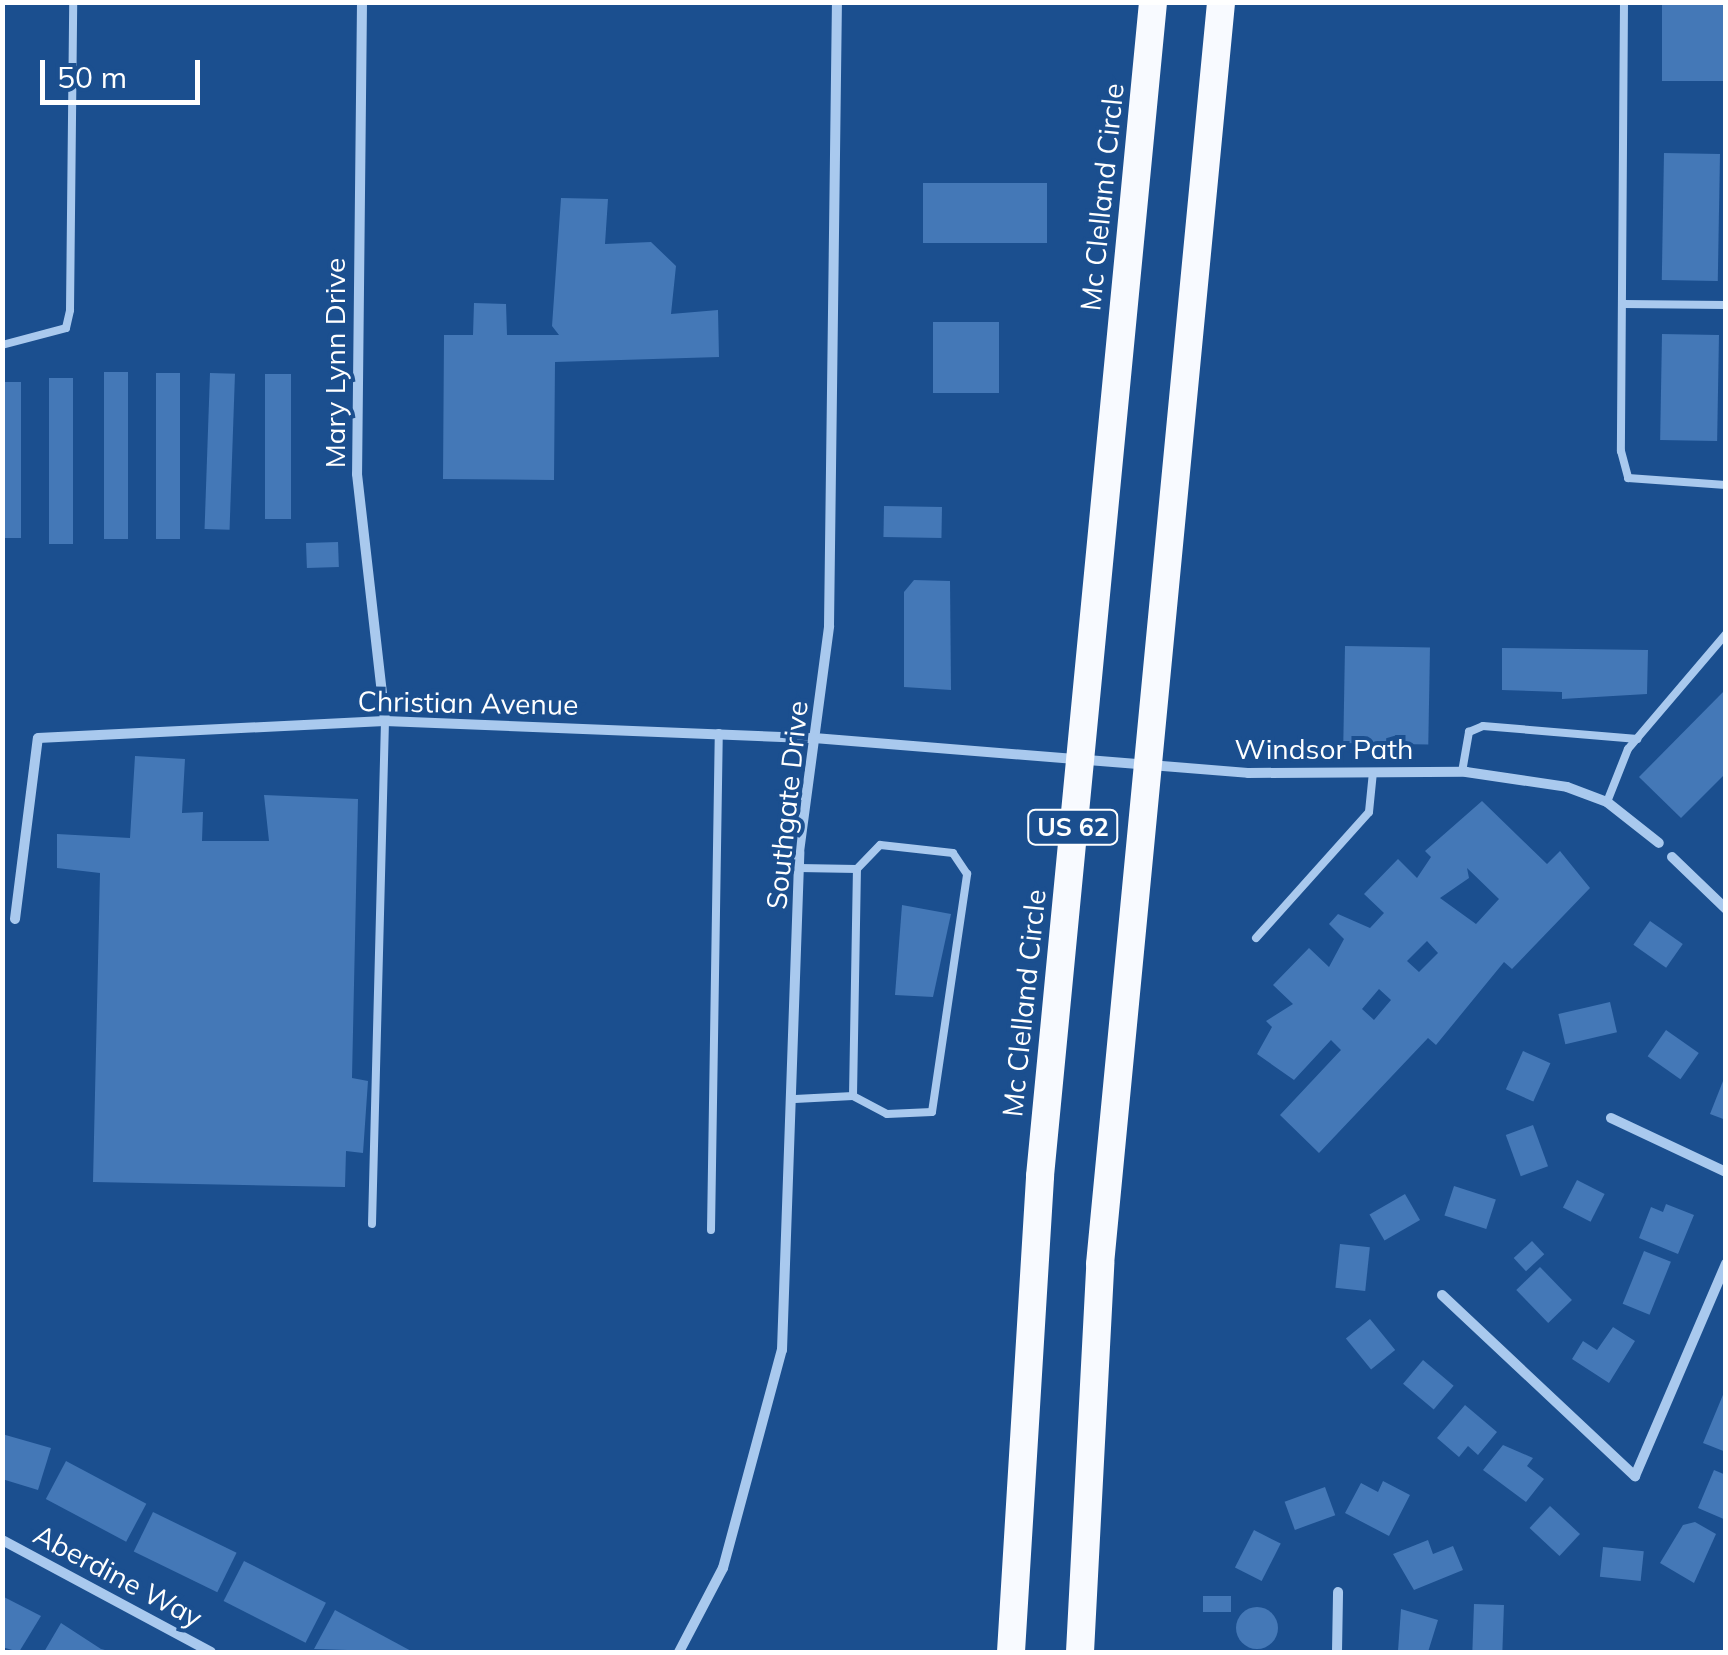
<!DOCTYPE html>
<style>
body{margin:0}
#map{position:relative;width:1728px;height:1655px;overflow:hidden;background:#1b4f8f;font-family:Mulish,sans-serif}
div>[style]{position:absolute}
.building>*{inset:0;background:#4478b7;transform-origin:0 0}
.round{border-radius:50%}
.service>*{height:8px;margin:-4px;padding:0 4px;transform-origin:4px;border-radius:4px;background:#a9c9ee}
.minor>*{height:10px;margin:-5px;padding:0 5px;transform-origin:5px;border-radius:5px;background:#a9c9ee}
.trunk>*{height:28px;margin:-14px;padding:0 14px;transform-origin:14px;border-radius:14px;background:#f8faff}
span{translate:-50% -50%;white-space:nowrap;text-align:center;line-height:1.15;-webkit-text-stroke:8px #1b4f8f;paint-order:stroke}
.shield-label span{padding:2px 8px;background:#1b4f8f;border:2px solid;border-radius:8px;-webkit-text-stroke-width:0}
.shield-label{font-size:25px;color:#fff;font-weight:700}
.street-label{font-size:28px;color:#fff}
.frame{position:absolute;inset:0;border:5px solid #fff;pointer-events:none}
.scale{position:absolute;left:40px;top:60px;width:160px;height:45px;box-sizing:border-box;border:5px solid #fff;border-top:0;padding-left:12px;font-size:30px;line-height:35px;white-space:nowrap;color:#fff;-webkit-text-stroke:8px #1b4f8f;paint-order:stroke}
</style>
<div id="map">
<div class="building">
<div style="left:1662px;top:2px;width:63px;height:79px"></div>
<div style="left:1664px;top:153px;width:56px;height:127px;rotate:1deg"></div>
<div style="left:923px;top:183px;width:124px;height:60px"></div>
<div style="clip-path:polygon(561px 198px,608px 199px,605px 244px,651px 242px,676px 266px,671px 314px,718px 310px,719px 357px,555px 362px,554px 480px,443px 479px,444px 335px,473px 335px,474px 303px,506px 304px,507px 335px,559px 335px,552px 326px)"></div>
<div style="left:933px;top:322px;width:66px;height:71px"></div>
<div style="left:1662px;top:334px;width:57px;height:106px;rotate:1deg"></div>
<div style="left:104px;top:372px;width:24px;height:167px"></div>
<div style="left:156px;top:373px;width:24px;height:166px"></div>
<div style="left:210px;top:373px;width:25px;height:156px;rotate:2deg"></div>
<div style="left:265px;top:374px;width:26px;height:145px"></div>
<div style="left:49px;top:378px;width:24px;height:166px"></div>
<div style="left:2px;top:382px;width:19px;height:156px"></div>
<div style="left:884px;top:506px;width:58px;height:31px;rotate:1deg"></div>
<div style="left:338px;top:542px;width:25px;height:32px;rotate:88deg"></div>
<div style="clip-path:polygon(914px 580px,950px 581px,951px 690px,904px 687px,904px 592px)"></div>
<div style="left:1345px;top:646px;width:85px;height:97px;rotate:1deg"></div>
<div style="clip-path:polygon(1502px 648px,1648px 650px,1647px 694px,1562px 699px,1562px 692px,1502px 690px)"></div>
<div style="clip-path:polygon(1726px 689px,1726px 773px,1681px 818px,1639px 777px)"></div>
<div style="clip-path:polygon(135px 756px,185px 759px,182px 813px,203px 812px,202px 841px,269px 841px,264px 795px,358px 799px,352px 1078px,368px 1081px,363px 1153px,346px 1151px,345px 1187px,93px 1182px,100px 873px,57px 868px,57px 834px,130px 838px)"></div>
<div style="clip-path:polygon(evenodd,1482px 801px,1547px 864px,1560px 851px,1590px 888px,1512px 969px,1504px 962px,1436px 1045px,1428px 1038px,1319px 1153px,1280px 1115px,1341px 1050px,1331px 1040px,1294px 1080px,1257px 1054px,1272px 1027px,1266px 1021px,1293px 1004px,1273px 985px,1309px 948px,1329px 967px,1344px 939px,1329px 924px,1338px 914px,1370px 928px,1384px 913px,1364px 894px,1398px 859px,1417px 878px,1431px 857px,1425px 851px,1482px 801px,1467px 868px,1499px 899px,1476px 924px,1440px 898px,1469px 878px,1467px 868px,1482px 801px,1427px 941px,1438px 953px,1419px 972px,1407px 961px,1427px 941px,1482px 801px,1379px 989px,1391px 1000px,1374px 1020px,1362px 1009px,1379px 989px)"></div>
<div style="clip-path:polygon(902px 905px,951px 914px,933px 997px,895px 995px)"></div>
<div style="left:1650px;top:921px;width:40px;height:29px;rotate:35deg"></div>
<div style="left:1610px;top:1002px;width:31px;height:53px;rotate:77deg"></div>
<div style="left:1666px;top:1030px;width:40px;height:32px;rotate:35deg"></div>
<div style="left:1523px;top:1051px;width:30px;height:42px;rotate:24deg"></div>
<div style="clip-path:polygon(1725px 1076px,1726px 1076px,1726px 1120px,1710px 1114px)"></div>
<div style="left:1533px;top:1125px;width:44px;height:29px;rotate:70deg"></div>
<div style="left:1577px;top:1180px;width:31px;height:31px;rotate:27deg"></div>
<div style="left:1454px;top:1186px;width:44px;height:31px;rotate:18deg"></div>
<div style="left:1405px;top:1194px;width:30px;height:41px;rotate:60deg"></div>
<div style="clip-path:polygon(1666px 1204px,1694px 1215px,1678px 1254px,1639px 1238px,1651px 1207px,1663px 1212px)"></div>
<div style="left:1532px;top:1241px;width:18px;height:25px;rotate:47deg"></div>
<div style="left:1340px;top:1244px;width:30px;height:44px;rotate:6deg"></div>
<div style="left:1644px;top:1251px;width:29px;height:57px;rotate:22deg"></div>
<div style="left:1540px;top:1267px;width:46px;height:33px;rotate:46deg"></div>
<div style="left:1370px;top:1319px;width:40px;height:31px;rotate:51deg"></div>
<div style="clip-path:polygon(1613px 1327px,1635px 1341px,1609px 1383px,1572px 1359px,1583px 1341px,1597px 1350px)"></div>
<div style="left:1423px;top:1360px;width:40px;height:31px;rotate:40deg"></div>
<div style="clip-path:polygon(1725px 1390px,1726px 1390px,1726px 1452px,1703px 1443px)"></div>
<div style="clip-path:polygon(1465px 1405px,1497px 1432px,1478px 1455px,1468px 1446px,1459px 1457px,1437px 1438px)"></div>
<div style="clip-path:polygon(2px 1434px,51px 1448px,38px 1490px,2px 1479px)"></div>
<div style="clip-path:polygon(1503px 1445px,1533px 1458px,1527px 1466px,1544px 1479px,1526px 1502px,1483px 1470px)"></div>
<div style="left:66px;top:1461px;width:91px;height:43px;rotate:28deg"></div>
<div style="clip-path:polygon(1714px 1470px,1726px 1475px,1726px 1520px,1698px 1508px)"></div>
<div style="clip-path:polygon(1383px 1481px,1410px 1495px,1389px 1536px,1345px 1513px,1361px 1483px,1378px 1492px)"></div>
<div style="left:1325px;top:1487px;width:30px;height:43px;rotate:70deg"></div>
<div style="left:1550px;top:1506px;width:41px;height:30px;rotate:43deg"></div>
<div style="left:153px;top:1512px;width:93px;height:44px;rotate:26deg"></div>
<div style="clip-path:polygon(1695px 1522px,1716px 1534px,1694px 1583px,1660px 1563px,1683px 1525px)"></div>
<div style="left:1254px;top:1530px;width:30px;height:42px;rotate:27deg"></div>
<div style="clip-path:polygon(1428px 1540px,1433px 1554px,1453px 1546px,1463px 1570px,1414px 1590px,1393px 1554px)"></div>
<div style="left:1603px;top:1547px;width:41px;height:30px;rotate:6deg"></div>
<div style="left:244px;top:1561px;width:92px;height:45px;rotate:27deg"></div>
<div style="clip-path:polygon(2px 1596px,41px 1616px,19px 1652px,2px 1647px)"></div>
<div style="left:1203px;top:1596px;width:28px;height:16px"></div>
<div style="left:1474px;top:1604px;width:30px;height:47px;rotate:2deg"></div>
<div class="round" style="left:1236px;top:1607px;width:42px;height:42px"></div>
<div style="clip-path:polygon(1401px 1609px,1438px 1620px,1428px 1652px,1398px 1651px)"></div>
<div style="clip-path:polygon(335px 1610px,413px 1652px,314px 1649px)"></div>
<div style="clip-path:polygon(61px 1623px,101px 1649px,113px 1652px,44px 1652px)"></div>
</div>
<div class="service">
<div style="left:1624px;top:2px;width:449px;rotate:90.4deg"></div>
<div style="left:1621px;top:451px;width:28px;rotate:75deg"></div>
<div style="left:1628px;top:478px;width:98px;rotate:4.1deg"></div>
<div style="left:1623px;top:304px;width:103px;rotate:0.6deg"></div>
<div style="left:2px;top:345px;width:66px;rotate:-14.9deg"></div>
<div style="left:66px;top:328px;width:18px;rotate:-77deg"></div>
<div style="left:70px;top:310px;width:308px;rotate:-89.4deg"></div>
<div style="left:1462px;top:772px;width:41px;rotate:-80.1deg"></div>
<div style="left:1469px;top:732px;width:15px;rotate:-23deg"></div>
<div style="left:1483px;top:726px;width:155px;rotate:4.8deg"></div>
<div style="left:1607px;top:802px;width:57px;rotate:-68.4deg"></div>
<div style="left:1628px;top:749px;width:151px;rotate:-49.6deg"></div>
<div style="left:1256px;top:938px;width:169px;rotate:-48.1deg"></div>
<div style="left:1369px;top:812px;width:40px;rotate:-84.3deg"></div>
<div style="left:853px;top:1096px;width:227px;rotate:-89deg"></div>
<div style="left:795px;top:1099px;width:58px;rotate:-3deg"></div>
<div style="left:853px;top:1096px;width:38px;rotate:28deg"></div>
<div style="left:887px;top:1114px;width:45px;rotate:-2.5deg"></div>
<div style="left:932px;top:1112px;width:241px;rotate:-81.6deg"></div>
<div style="left:967px;top:874px;width:25px;rotate:-124deg"></div>
<div style="left:953px;top:853px;width:73px;rotate:-173.7deg"></div>
<div style="left:880px;top:845px;width:33px;rotate:134deg"></div>
<div style="left:857px;top:869px;width:58px;rotate:-179deg"></div>
<div style="left:372px;top:1224px;width:503px;rotate:-88.52deg"></div>
<div style="left:711px;top:1230px;width:497px;rotate:-89.1deg"></div>
</div>
<div class="minor">
<div style="left:362px;top:2px;width:472px;rotate:90.6deg"></div>
<div style="left:357px;top:474px;width:249px;rotate:83.5deg"></div>
<div style="left:1672px;top:857px;width:75px;rotate:43.9deg"></div>
<div style="left:15px;top:919px;width:182px;rotate:-82.8deg"></div>
<div style="left:38px;top:738px;width:347px;rotate:-2.8deg"></div>
<div style="left:385px;top:721px;width:429px;rotate:2.3deg"></div>
<div style="left:814px;top:738px;width:435px;rotate:4.6deg"></div>
<div style="left:1248px;top:773px;width:218px;rotate:-0.3deg"></div>
<div style="left:1466px;top:772px;width:102px;rotate:8.4deg"></div>
<div style="left:1567px;top:787px;width:43px;rotate:20.6deg"></div>
<div style="left:1607px;top:802px;width:66px;rotate:38.3deg"></div>
<div style="left:1611px;top:1118px;width:127px;rotate:25.2deg"></div>
<div style="left:1442px;top:1295px;width:265px;rotate:43.2deg"></div>
<div style="left:1635px;top:1476px;width:231px;rotate:-66.8deg"></div>
<div style="left:2px;top:1540px;width:237px;rotate:28.2deg"></div>
<div style="left:679px;top:1652px;width:95px;rotate:-62.4deg"></div>
<div style="left:723px;top:1568px;width:226px;rotate:-74.9deg"></div>
<div style="left:782px;top:1350px;width:498px;rotate:-88deg"></div>
<div style="left:799px;top:852px;width:228px;rotate:-82.4deg"></div>
<div style="left:829px;top:626px;width:624px;rotate:-89.27deg"></div>
<div style="left:1337px;top:1652px;width:60px;rotate:-89deg"></div>
</div>
<div class="trunk">
<div style="left:1011px;top:1652px;width:477px;rotate:-86.5deg"></div>
<div style="left:1040px;top:1176px;width:1179px;rotate:-84.5deg"></div>
<div style="left:1080px;top:1652px;width:389px;rotate:-87deg"></div>
<div style="left:1100px;top:1264px;width:1268px;rotate:-84.52deg"></div>
</div>
<div class="shield-label">
<span style="left:1073px;top:827px">US 62</span>
</div>
<div class="street-label">
<span style="left:1102px;top:197px;rotate:-84deg">Mc Clelland Circle</span>
<span style="left:335px;top:363px;rotate:-90deg">Mary Lynn Drive</span>
<span style="left:468px;top:703px;rotate:1deg">Christian Avenue</span>
<span style="left:1324px;top:749px">Windsor Path</span>
<span style="left:787px;top:805px;rotate:-84deg">Southgate Drive</span>
<span style="left:1024px;top:1003px;rotate:-84deg">Mc Clelland Circle</span>
<span style="left:118px;top:1576px;rotate:28deg">Aberdine Way</span>
</div>
<div class="frame"></div>
<div class="scale">50 m</div>
</div>
